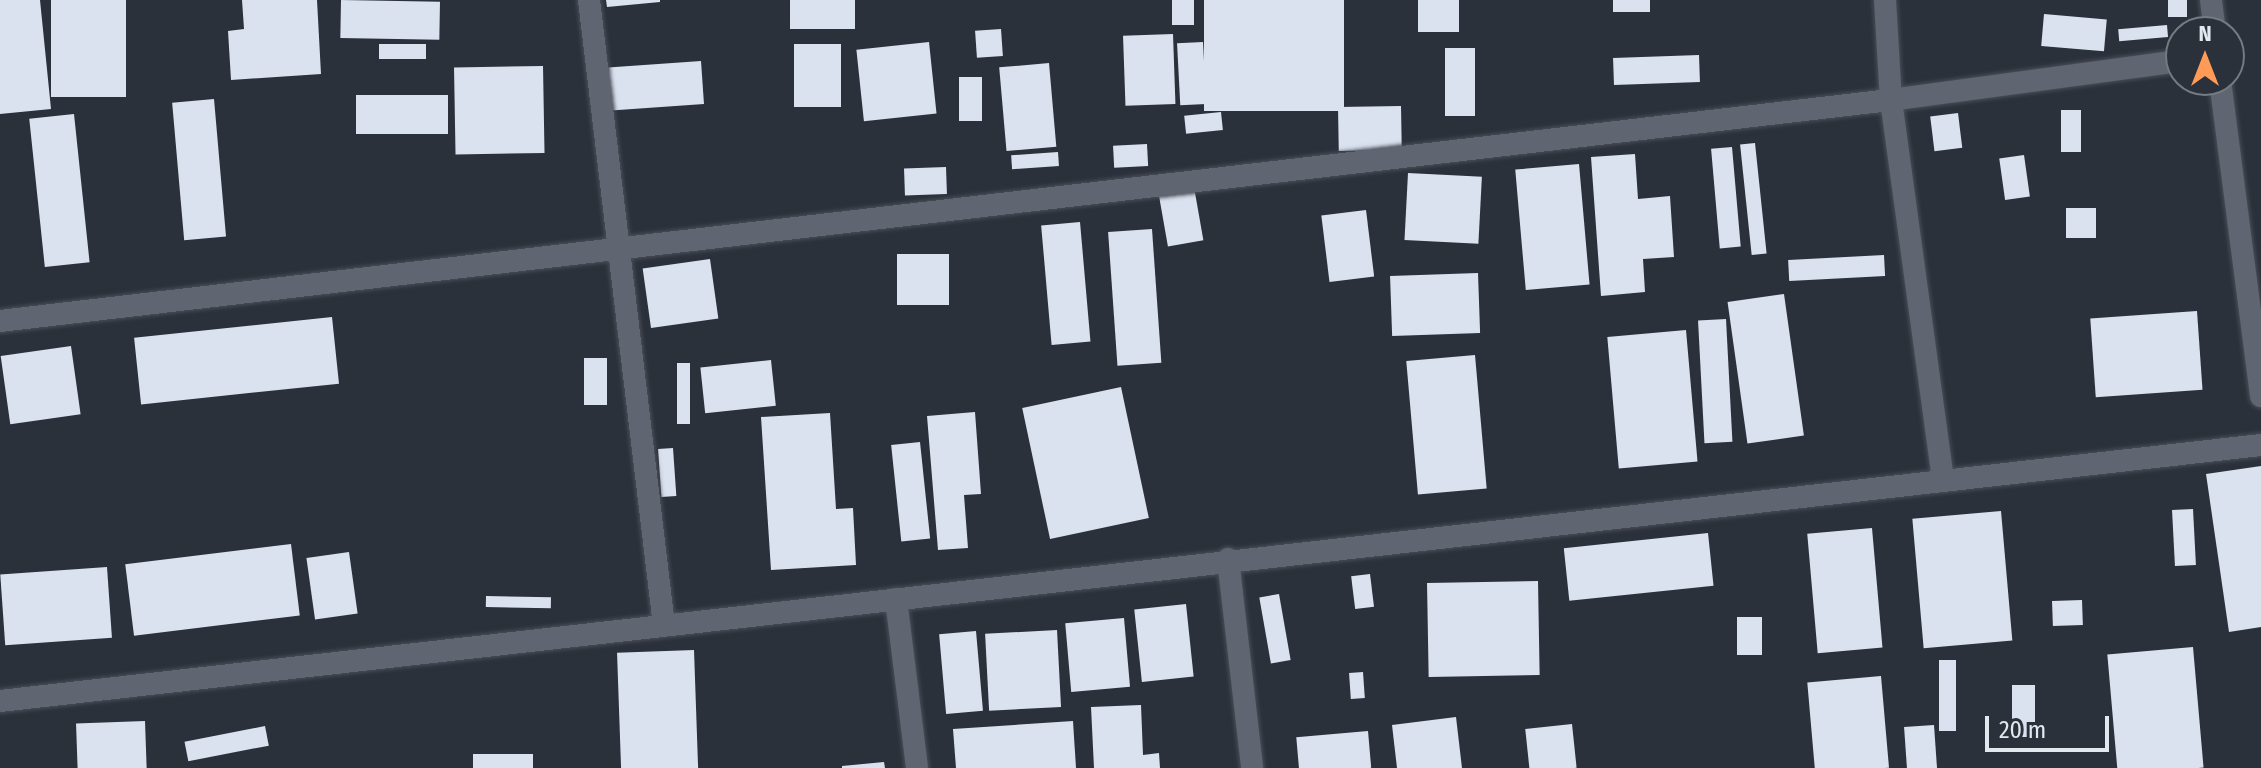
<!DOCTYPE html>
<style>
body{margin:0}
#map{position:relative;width:2261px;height:768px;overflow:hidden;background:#2b313b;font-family:"Fira Sans Condensed",sans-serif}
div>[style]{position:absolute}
.building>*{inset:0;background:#dae2f0;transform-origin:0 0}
.roads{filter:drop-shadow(0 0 2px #4a4e57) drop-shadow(0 0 2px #4a4e57)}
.minor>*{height:22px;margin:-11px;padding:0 11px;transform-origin:11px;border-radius:11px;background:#5f6571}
span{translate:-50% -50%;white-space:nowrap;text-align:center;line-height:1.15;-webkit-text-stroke:8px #2b313b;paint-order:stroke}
.north{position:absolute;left:2165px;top:16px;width:80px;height:80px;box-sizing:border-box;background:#2b313b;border:2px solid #757a83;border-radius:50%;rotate:0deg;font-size:22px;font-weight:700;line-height:32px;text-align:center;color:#e3e7ee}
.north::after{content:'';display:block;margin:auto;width:28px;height:36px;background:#fe9c57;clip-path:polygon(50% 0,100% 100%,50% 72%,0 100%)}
.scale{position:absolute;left:1985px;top:716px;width:124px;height:36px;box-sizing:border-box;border:4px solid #e3e7ee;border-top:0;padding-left:10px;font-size:24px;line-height:28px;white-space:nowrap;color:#e3e7ee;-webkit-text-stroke:6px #2b313b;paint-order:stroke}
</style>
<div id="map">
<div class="building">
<div style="clip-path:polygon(0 0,40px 0,51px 109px,0 114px)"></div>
<div style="left:51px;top:0;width:75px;height:97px"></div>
<div style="clip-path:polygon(242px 0,317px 0,321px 74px,231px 80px,228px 31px,244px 29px)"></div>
<div style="left:341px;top:0;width:99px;height:38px;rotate:1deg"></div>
<div style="clip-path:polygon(606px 0,660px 0,660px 2px,607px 7px)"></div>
<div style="left:790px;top:0;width:65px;height:29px"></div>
<div style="left:1172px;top:0;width:22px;height:25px"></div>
<div style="left:1204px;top:0;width:140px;height:111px"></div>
<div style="left:1418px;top:0;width:41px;height:32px"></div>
<div style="left:1650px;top:0;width:12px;height:37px;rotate:90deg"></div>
<div style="left:2168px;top:0;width:19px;height:17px"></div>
<div style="left:2044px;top:14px;width:63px;height:32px;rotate:5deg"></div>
<div style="left:2167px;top:25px;width:12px;height:49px;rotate:85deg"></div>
<div style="left:1001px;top:29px;width:27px;height:26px;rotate:86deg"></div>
<div style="left:1173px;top:34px;width:70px;height:50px;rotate:88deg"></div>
<div style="left:929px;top:42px;width:72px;height:73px;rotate:84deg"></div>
<div style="left:1203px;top:42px;width:62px;height:26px;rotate:87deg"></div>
<div style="left:379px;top:44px;width:47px;height:15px"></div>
<div style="left:794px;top:44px;width:47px;height:63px"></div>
<div style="left:1445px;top:48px;width:30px;height:68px"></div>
<div style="left:1699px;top:55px;width:27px;height:86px;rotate:88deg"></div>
<div style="left:701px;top:61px;width:43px;height:93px;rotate:86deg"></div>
<div style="left:1049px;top:63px;width:84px;height:50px;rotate:85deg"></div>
<div style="left:543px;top:66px;width:87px;height:89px;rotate:89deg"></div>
<div style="left:959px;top:77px;width:23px;height:44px"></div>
<div style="left:448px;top:95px;width:39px;height:92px;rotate:90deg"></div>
<div style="left:214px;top:99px;width:138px;height:42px;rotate:85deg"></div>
<div style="left:1401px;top:106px;width:44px;height:63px;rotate:89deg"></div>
<div style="left:2061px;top:110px;width:20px;height:42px"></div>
<div style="left:1221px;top:112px;width:18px;height:37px;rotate:84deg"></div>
<div style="left:1958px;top:113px;width:35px;height:28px;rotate:83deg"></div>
<div style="left:74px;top:114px;width:149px;height:45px;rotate:84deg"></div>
<div style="left:1755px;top:143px;width:111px;height:15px;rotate:84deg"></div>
<div style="left:1147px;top:144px;width:22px;height:34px;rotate:87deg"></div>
<div style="left:1732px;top:147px;width:100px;height:21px;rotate:85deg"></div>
<div style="left:1058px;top:152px;width:14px;height:47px;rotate:86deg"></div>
<div style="clip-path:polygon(1635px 154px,1638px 199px,1670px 196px,1674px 257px,1643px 259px,1645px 292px,1601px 296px,1591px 157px)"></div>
<div style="left:2024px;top:155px;width:42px;height:25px;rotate:82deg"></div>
<div style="left:1579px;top:164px;width:121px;height:64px;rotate:85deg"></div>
<div style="left:946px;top:167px;width:27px;height:42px;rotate:88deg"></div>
<div style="left:1408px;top:173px;width:74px;height:67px;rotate:3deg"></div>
<div style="left:1194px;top:187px;width:54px;height:36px;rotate:80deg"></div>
<div style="left:2066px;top:208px;width:30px;height:30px"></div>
<div style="left:1366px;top:210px;width:67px;height:45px;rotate:83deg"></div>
<div style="left:1080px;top:222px;width:120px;height:39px;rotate:85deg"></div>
<div style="left:1152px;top:229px;width:134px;height:44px;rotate:86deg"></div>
<div style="left:949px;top:254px;width:51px;height:52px;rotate:90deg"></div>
<div style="left:1884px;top:255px;width:21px;height:96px;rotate:87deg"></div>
<div style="left:710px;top:259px;width:60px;height:68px;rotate:82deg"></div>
<div style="left:1478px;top:273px;width:60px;height:88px;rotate:88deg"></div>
<div style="left:1784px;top:294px;width:143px;height:57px;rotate:82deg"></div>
<div style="left:2197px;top:311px;width:79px;height:107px;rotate:86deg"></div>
<div style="left:332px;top:317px;width:67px;height:199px;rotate:84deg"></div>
<div style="left:1726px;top:319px;width:123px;height:28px;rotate:87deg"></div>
<div style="left:1686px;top:330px;width:132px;height:79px;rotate:85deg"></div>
<div style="left:71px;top:346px;width:69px;height:71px;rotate:82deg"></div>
<div style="left:1475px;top:355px;width:134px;height:69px;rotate:85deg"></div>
<div style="left:584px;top:358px;width:23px;height:47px"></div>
<div style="left:771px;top:360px;width:46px;height:71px;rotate:84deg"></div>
<div style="left:677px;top:363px;width:13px;height:61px"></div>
<div style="left:1121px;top:387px;width:134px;height:101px;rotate:78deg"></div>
<div style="clip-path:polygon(975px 412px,981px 494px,964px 495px,968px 548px,938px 550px,927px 416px)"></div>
<div style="clip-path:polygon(830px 413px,836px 509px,853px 508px,856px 565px,771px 570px,761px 417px)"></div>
<div style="left:920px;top:442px;width:97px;height:29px;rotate:84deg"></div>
<div style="left:673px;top:448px;width:48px;height:15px;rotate:86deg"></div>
<div style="clip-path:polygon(2261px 466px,2261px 627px,2229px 632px,2206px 474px)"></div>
<div style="left:2193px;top:509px;width:56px;height:21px;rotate:87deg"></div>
<div style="left:2001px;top:511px;width:130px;height:89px;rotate:85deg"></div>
<div style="left:1872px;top:528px;width:120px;height:65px;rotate:85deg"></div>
<div style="left:1708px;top:533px;width:53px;height:145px;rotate:84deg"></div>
<div style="left:291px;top:544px;width:72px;height:167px;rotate:83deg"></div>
<div style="left:349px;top:552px;width:62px;height:43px;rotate:82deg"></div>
<div style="left:107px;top:567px;width:71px;height:107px;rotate:86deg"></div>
<div style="left:1370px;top:574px;width:33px;height:19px;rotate:83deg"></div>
<div style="left:1538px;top:581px;width:94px;height:111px;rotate:89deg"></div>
<div style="left:1279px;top:594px;width:67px;height:20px;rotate:80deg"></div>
<div style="left:486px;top:596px;width:65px;height:11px;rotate:1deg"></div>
<div style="left:2082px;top:600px;width:25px;height:30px;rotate:88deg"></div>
<div style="left:1186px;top:604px;width:73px;height:52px;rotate:84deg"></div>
<div style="left:1737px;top:617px;width:25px;height:38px"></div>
<div style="left:1124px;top:618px;width:69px;height:59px;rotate:85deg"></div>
<div style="left:1057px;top:630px;width:77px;height:72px;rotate:87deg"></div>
<div style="left:976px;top:631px;width:80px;height:37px;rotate:85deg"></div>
<div style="left:2193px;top:647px;width:121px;height:86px;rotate:85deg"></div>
<div style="left:694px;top:650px;width:118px;height:77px;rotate:88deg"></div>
<div style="left:1939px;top:660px;width:17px;height:71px"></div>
<div style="left:1363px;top:672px;width:26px;height:14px;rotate:86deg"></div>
<div style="left:1881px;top:676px;width:92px;height:74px;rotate:85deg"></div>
<div style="left:2012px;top:685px;width:23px;height:52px"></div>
<div style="clip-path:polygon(1141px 705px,1143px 755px,1159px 753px,1160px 768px,1094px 768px,1091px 707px)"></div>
<div style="clip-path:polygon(1456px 717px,1462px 768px,1397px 768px,1392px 725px)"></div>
<div style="left:145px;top:721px;width:47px;height:69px;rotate:88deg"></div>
<div style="clip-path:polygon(1073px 721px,1076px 768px,956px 768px,953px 729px)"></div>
<div style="left:1572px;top:724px;width:44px;height:47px;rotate:84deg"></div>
<div style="left:1934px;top:725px;width:43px;height:30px;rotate:86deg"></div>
<div style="left:265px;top:726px;width:20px;height:82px;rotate:79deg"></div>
<div style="left:1368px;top:731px;width:37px;height:72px;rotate:85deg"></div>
<div style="left:533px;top:754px;width:14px;height:60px;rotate:90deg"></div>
<div style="clip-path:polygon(884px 762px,885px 768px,842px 768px,842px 766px)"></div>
</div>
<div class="roads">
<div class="minor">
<div style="left:589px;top:0;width:629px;rotate:83.16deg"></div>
<div style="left:1885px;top:0;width:100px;rotate:86.6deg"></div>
<div style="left:1891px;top:100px;width:383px;rotate:82.2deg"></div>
<div style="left:2211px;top:0;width:32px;rotate:83deg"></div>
<div style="left:2220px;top:80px;width:319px;rotate:82.6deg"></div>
<div style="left:0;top:321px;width:1904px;rotate:-6.67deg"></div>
<div style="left:1891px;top:100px;width:293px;rotate:-7.7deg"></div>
<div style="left:1228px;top:559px;width:210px;rotate:83.4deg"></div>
<div style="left:896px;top:599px;width:170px;rotate:82.9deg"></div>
<div style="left:0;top:701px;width:2275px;rotate:-6.46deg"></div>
</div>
</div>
<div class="north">N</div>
<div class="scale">20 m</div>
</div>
